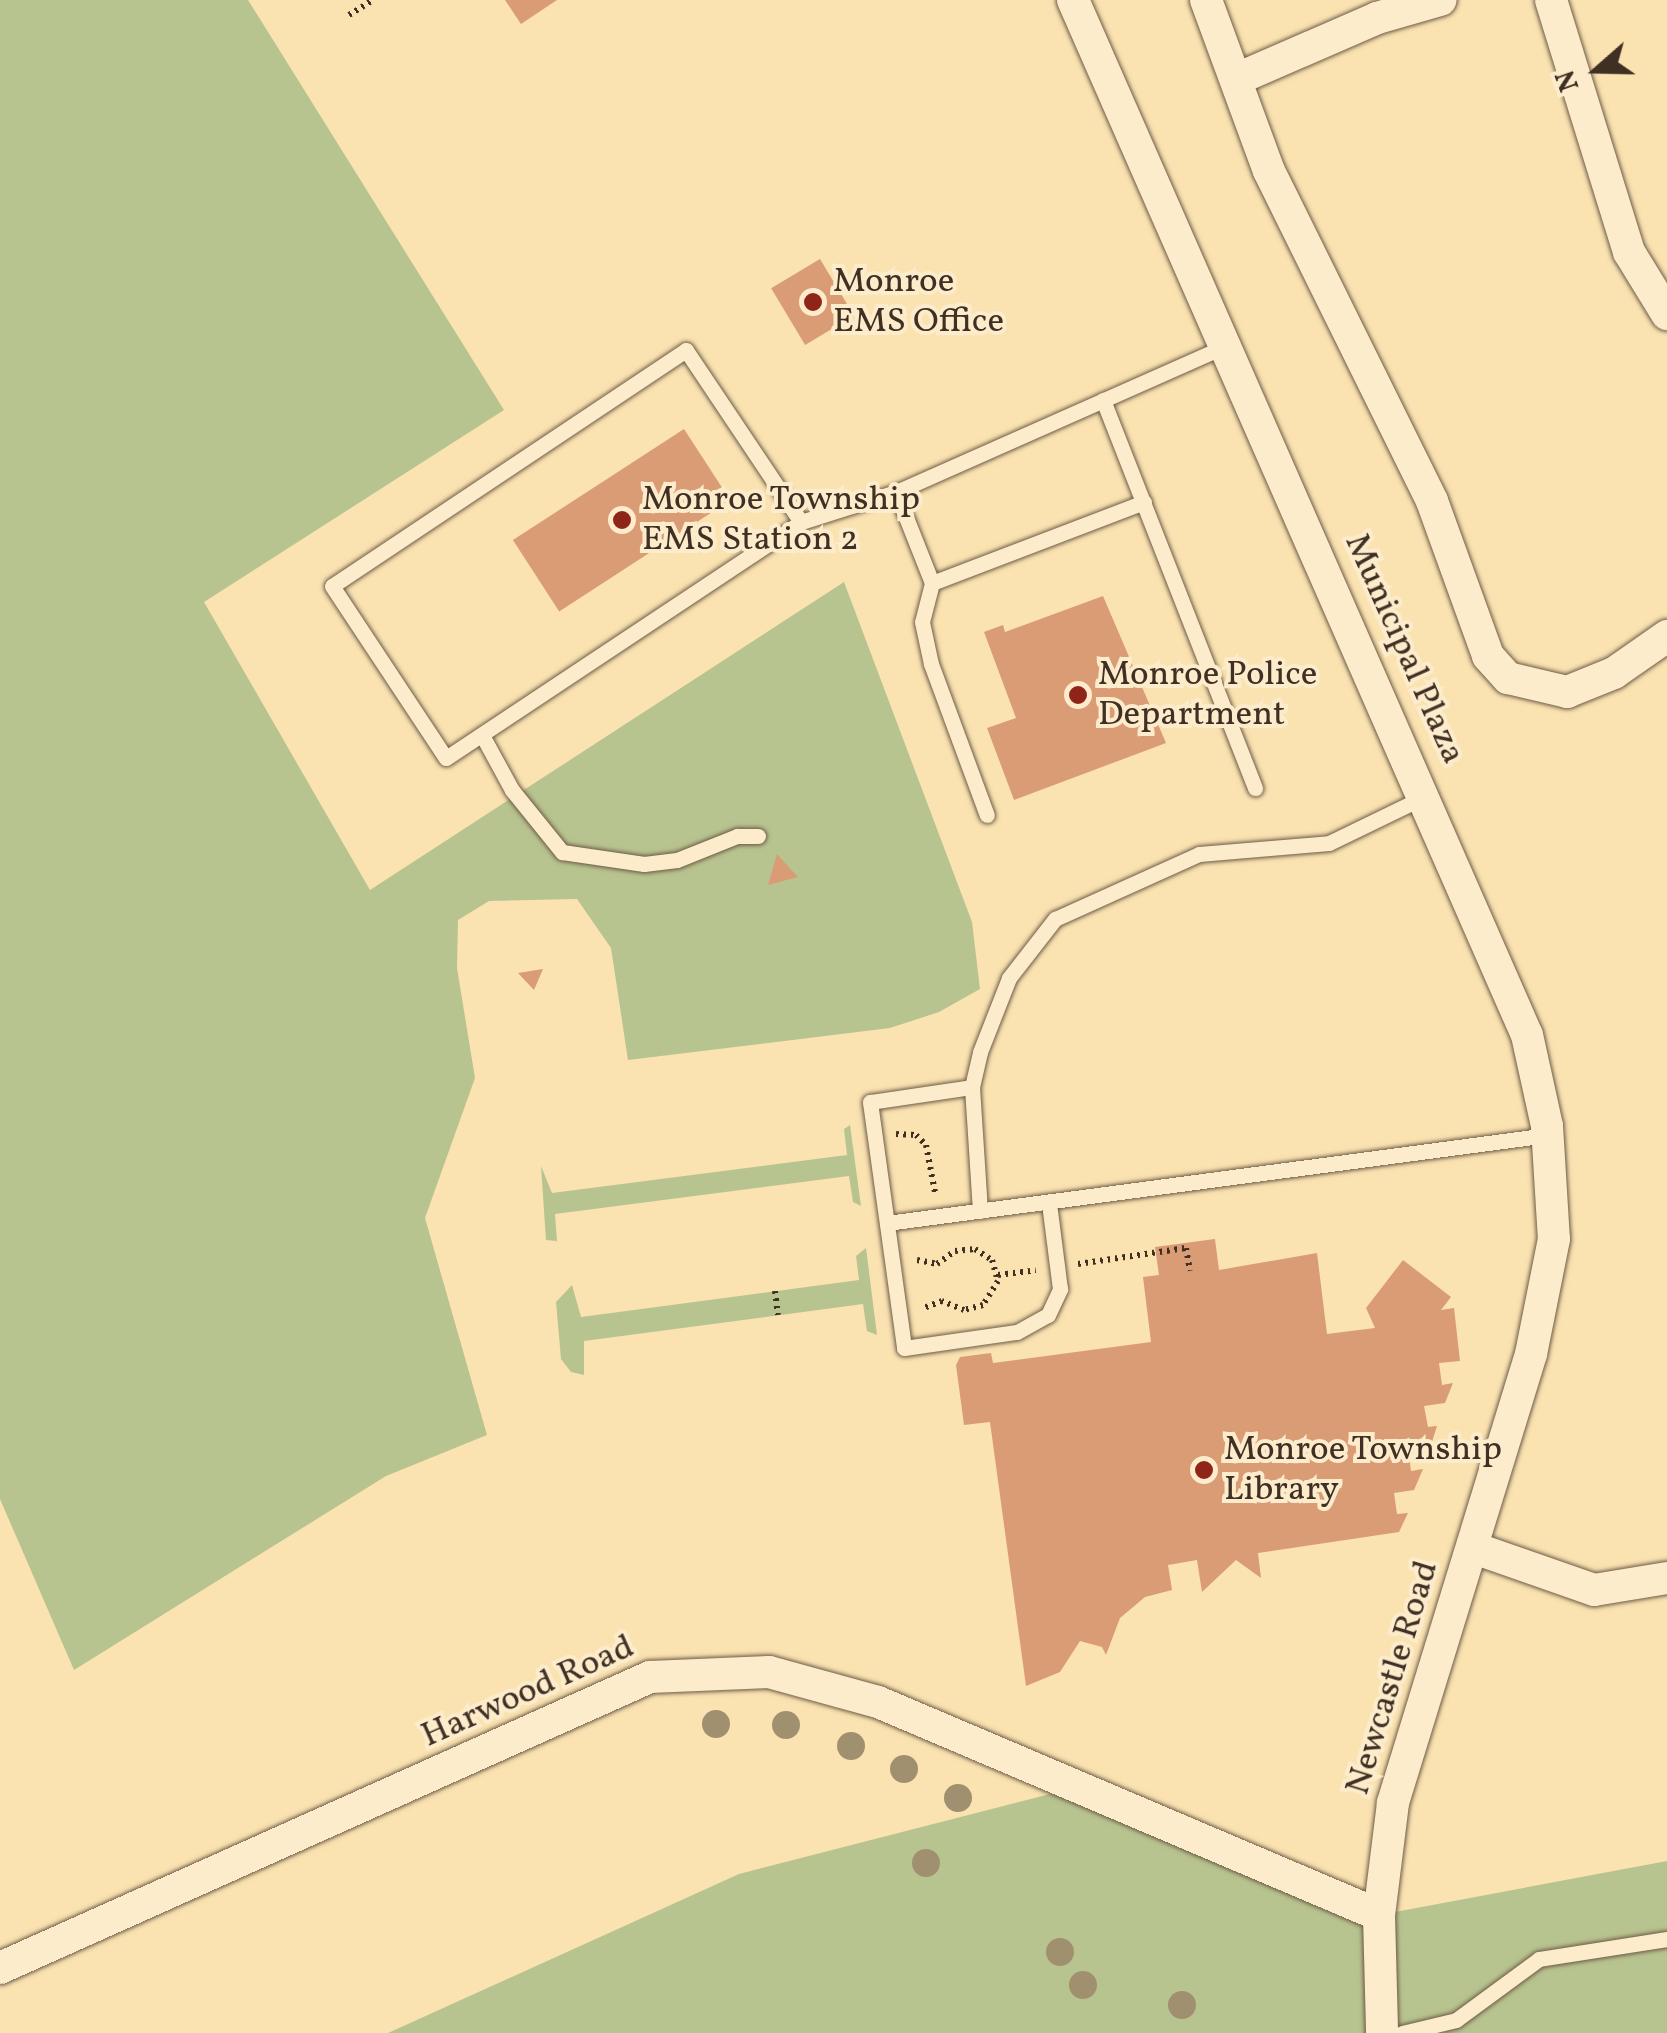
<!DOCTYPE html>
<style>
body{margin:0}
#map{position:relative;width:1667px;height:2033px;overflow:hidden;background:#fae2b1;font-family:Vollkorn,serif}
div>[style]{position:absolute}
.green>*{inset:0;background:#b8c490}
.building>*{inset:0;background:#da9c75;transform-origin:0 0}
.path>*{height:6px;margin-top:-3px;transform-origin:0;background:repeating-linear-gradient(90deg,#402f23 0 2.5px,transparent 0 7.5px)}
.roads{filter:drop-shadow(0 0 2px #6e5c46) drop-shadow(0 0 2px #6e5c46)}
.service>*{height:15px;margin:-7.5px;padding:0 7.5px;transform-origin:7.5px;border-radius:7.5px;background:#fceccc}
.minor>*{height:32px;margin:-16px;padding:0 16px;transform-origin:16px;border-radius:16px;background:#fceccc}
.trees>*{width:28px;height:28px;margin:-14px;border-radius:50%;background:#a1906f}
.dots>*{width:28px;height:28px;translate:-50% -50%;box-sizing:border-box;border:5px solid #fceccc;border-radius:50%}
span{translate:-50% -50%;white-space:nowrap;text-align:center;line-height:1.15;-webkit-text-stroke:8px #fceccc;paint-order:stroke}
.poi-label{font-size:35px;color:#402f23}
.left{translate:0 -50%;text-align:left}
.street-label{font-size:35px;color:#402f23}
.north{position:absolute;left:1547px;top:20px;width:100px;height:100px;-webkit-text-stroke:8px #fceccc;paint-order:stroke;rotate:250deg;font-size:28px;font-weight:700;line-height:40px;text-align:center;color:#402f23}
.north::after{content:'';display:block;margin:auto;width:35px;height:45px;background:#402f23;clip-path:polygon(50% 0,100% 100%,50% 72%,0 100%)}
</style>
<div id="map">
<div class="green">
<div style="clip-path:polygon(0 0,248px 0,504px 410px,204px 602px,370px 890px,844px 582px,972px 922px,980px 989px,939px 1012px,890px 1028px,628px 1060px,611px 948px,577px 899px,489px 901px,458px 920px,457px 968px,475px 1078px,425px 1218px,487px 1435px,386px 1476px,74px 1670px,0 1499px)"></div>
<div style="clip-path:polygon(850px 1125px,861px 1206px,853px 1202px,849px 1176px,555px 1214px,557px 1241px,546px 1240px,541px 1166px,552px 1193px,847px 1155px,844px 1129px)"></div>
<div style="clip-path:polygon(866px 1248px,877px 1335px,867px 1331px,863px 1304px,584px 1341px,584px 1375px,571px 1372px,561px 1359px,556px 1302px,572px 1285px,581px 1317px,859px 1280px,856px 1256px)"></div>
<div style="clip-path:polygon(1077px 1787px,1379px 1915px,1667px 1861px,1667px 2033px,388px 2033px,739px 1874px)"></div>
</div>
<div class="building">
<div style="clip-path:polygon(505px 0,557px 0,521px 24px)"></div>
<div style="left:820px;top:259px;width:66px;height:57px;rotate:59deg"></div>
<div style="left:684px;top:429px;width:85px;height:204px;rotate:57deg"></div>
<div style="clip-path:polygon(1103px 596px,1166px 743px,1014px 800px,987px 728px,1016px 718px,984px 632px,1003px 625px,1005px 632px)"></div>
<div style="clip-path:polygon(777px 854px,798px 877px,768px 885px)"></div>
<div style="clip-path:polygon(543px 969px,534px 990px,518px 973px)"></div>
<div style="clip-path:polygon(1215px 1239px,1219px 1270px,1317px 1253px,1327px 1334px,1375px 1328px,1366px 1308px,1403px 1260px,1451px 1297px,1441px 1310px,1454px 1308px,1460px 1361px,1439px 1363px,1442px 1385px,1453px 1383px,1445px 1403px,1424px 1406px,1428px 1427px,1437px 1426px,1431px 1445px,1408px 1449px,1411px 1471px,1423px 1469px,1414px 1490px,1394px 1493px,1397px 1514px,1408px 1513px,1399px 1532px,1258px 1553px,1261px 1578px,1236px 1560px,1202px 1592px,1197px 1560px,1168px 1565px,1172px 1590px,1145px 1597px,1120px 1618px,1106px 1655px,1102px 1647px,1080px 1641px,1060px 1672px,1026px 1686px,990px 1422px,964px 1425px,956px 1365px,960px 1357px,991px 1353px,993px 1363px,1151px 1342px,1143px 1277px,1159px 1275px,1155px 1247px)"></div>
</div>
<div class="path">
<div style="left:349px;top:15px;width:28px;rotate:-32deg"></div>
<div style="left:896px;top:1134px;width:20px;rotate:3deg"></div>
<div style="left:916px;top:1135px;width:14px;rotate:45deg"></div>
<div style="left:926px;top:1145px;width:48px;rotate:79.2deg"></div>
<div style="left:917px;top:1260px;width:20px;rotate:11deg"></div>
<div style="left:937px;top:1264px;width:22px;rotate:-36deg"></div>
<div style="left:955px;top:1251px;width:20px;rotate:-6deg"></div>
<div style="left:975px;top:1249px;width:20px;rotate:33deg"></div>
<div style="left:992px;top:1260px;width:22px;rotate:74deg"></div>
<div style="left:998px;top:1281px;width:28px;rotate:122deg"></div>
<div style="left:983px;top:1305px;width:20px;rotate:165deg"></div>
<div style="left:964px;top:1310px;width:24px;rotate:-158deg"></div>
<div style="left:942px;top:1301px;width:22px;rotate:159deg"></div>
<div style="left:1078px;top:1264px;width:109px;rotate:-8.4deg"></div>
<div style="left:1186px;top:1248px;width:23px;rotate:80deg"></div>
<div style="left:998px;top:1275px;width:38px;rotate:-7deg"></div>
<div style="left:775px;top:1291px;width:24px;rotate:83deg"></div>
</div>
<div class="roads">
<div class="service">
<div style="left:1103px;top:400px;width:417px;rotate:68.6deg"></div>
<div style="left:896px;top:492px;width:98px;rotate:68.4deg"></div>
<div style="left:932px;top:583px;width:40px;rotate:104.4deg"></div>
<div style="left:922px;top:622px;width:43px;rotate:77.9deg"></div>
<div style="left:931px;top:664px;width:161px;rotate:69.7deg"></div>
<div style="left:801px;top:522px;width:207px;rotate:-123.8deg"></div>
<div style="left:686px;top:350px;width:425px;rotate:146.3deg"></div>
<div style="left:332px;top:586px;width:206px;rotate:56.5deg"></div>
<div style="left:446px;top:758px;width:426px;rotate:-33.6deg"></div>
<div style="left:801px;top:522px;width:100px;rotate:-17.5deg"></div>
<div style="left:896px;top:492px;width:361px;rotate:-23.9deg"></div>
<div style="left:932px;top:583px;width:227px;rotate:-20.9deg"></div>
<div style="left:482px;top:735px;width:63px;rotate:61.4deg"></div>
<div style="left:512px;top:790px;width:80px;rotate:51.1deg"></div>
<div style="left:562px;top:852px;width:83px;rotate:8.3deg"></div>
<div style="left:644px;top:864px;width:33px;rotate:-7deg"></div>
<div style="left:677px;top:860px;width:65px;rotate:-21.8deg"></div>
<div style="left:737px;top:836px;width:21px"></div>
<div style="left:972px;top:1087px;width:103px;rotate:171.6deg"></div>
<div style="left:870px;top:1102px;width:248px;rotate:82.1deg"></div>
<div style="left:904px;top:1348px;width:114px;rotate:-8.1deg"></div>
<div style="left:1017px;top:1332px;width:35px;rotate:-29deg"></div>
<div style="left:1048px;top:1315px;width:29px;rotate:-65deg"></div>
<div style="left:1060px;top:1289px;width:87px;rotate:-97.3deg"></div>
<div style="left:980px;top:1211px;width:124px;rotate:-93.7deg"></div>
<div style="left:972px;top:1087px;width:36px;rotate:-77deg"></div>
<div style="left:980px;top:1052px;width:79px;rotate:-68.6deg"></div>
<div style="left:1009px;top:978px;width:75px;rotate:-52.1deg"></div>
<div style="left:1055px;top:919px;width:158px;rotate:-24.3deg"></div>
<div style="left:1199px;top:854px;width:130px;rotate:-4.8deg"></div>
<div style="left:1329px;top:843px;width:106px;rotate:-25.8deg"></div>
<div style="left:887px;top:1223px;width:667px;rotate:-7.58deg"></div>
<div style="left:1402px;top:2033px;width:56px;rotate:-13.5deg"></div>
<div style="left:1456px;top:2020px;width:103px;rotate:-36.3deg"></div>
<div style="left:1539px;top:1959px;width:130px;rotate:-8.9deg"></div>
</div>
<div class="minor">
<div style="left:1073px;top:0;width:1130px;rotate:66.32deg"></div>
<div style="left:1527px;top:1035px;width:93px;rotate:77.6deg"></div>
<div style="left:1547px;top:1126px;width:113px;rotate:86.5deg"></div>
<div style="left:1554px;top:1239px;width:117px;rotate:101.3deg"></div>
<div style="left:1531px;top:1354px;width:470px;rotate:107.1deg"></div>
<div style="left:1393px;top:1803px;width:113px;rotate:97.1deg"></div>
<div style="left:1379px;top:1915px;width:118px;rotate:88.5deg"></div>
<div style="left:1206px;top:0;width:182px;rotate:69.8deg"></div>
<div style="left:1269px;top:171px;width:368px;rotate:63.7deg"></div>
<div style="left:1432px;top:501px;width:165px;rotate:70.1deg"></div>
<div style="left:1488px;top:656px;width:30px;rotate:48deg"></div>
<div style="left:1508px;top:678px;width:61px;rotate:13.3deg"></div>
<div style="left:1567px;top:692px;width:51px;rotate:-22deg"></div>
<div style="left:1614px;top:673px;width:65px;rotate:-34.9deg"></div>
<div style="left:1551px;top:0;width:264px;rotate:72.8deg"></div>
<div style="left:1629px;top:252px;width:73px;rotate:58.5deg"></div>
<div style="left:1237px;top:79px;width:153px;rotate:-23.5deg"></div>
<div style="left:1377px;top:18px;width:66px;rotate:-15.9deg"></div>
<div style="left:1474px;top:1548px;width:127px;rotate:19.3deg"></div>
<div style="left:1594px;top:1590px;width:74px;rotate:-9.3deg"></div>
<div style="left:0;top:1968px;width:712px;rotate:-24.12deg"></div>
<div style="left:650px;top:1677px;width:119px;rotate:-2.4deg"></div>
<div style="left:769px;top:1672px;width:113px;rotate:15.4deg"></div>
<div style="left:878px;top:1702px;width:544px;rotate:23.03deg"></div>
</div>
</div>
<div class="trees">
<div style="left:716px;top:1724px"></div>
<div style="left:786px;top:1725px"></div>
<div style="left:851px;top:1746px"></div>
<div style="left:904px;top:1769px"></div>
<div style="left:958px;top:1798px"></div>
<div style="left:926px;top:1863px"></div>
<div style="left:1060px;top:1952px"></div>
<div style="left:1083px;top:1985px"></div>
<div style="left:1182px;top:2005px"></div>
</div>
<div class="dots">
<div style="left:813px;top:302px;background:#8f2418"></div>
<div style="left:622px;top:520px;background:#8f2418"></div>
<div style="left:1078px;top:695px;background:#8f2418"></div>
<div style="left:1204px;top:1470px;background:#8f2418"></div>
</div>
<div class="poi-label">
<span class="left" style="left:833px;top:302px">Monroe<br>EMS Office</span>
<span class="left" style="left:642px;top:520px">Monroe Township<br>EMS Station 2</span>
<span class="left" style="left:1098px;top:695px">Monroe Police<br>Department</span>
<span class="left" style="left:1224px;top:1470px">Monroe Township<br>Library</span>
</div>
<div class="street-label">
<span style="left:1404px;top:649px;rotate:66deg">Municipal Plaza</span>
<span style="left:1393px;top:1678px;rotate:-73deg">Newcastle Road</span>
<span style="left:528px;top:1692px;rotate:-24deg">Harwood Road</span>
</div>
<div class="north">N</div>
</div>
